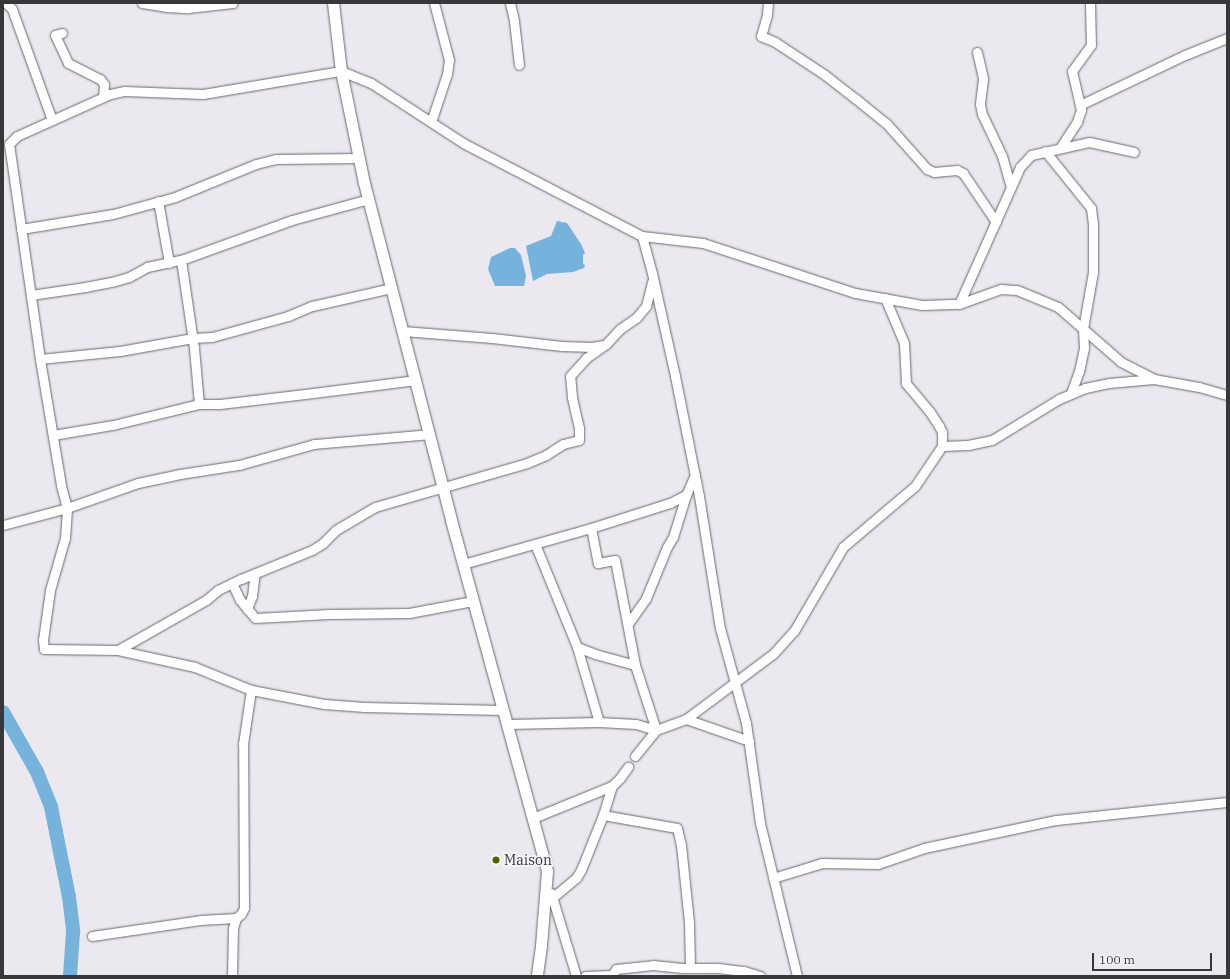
<!DOCTYPE html>
<style>
body{margin:0}
#map{position:relative;width:1230px;height:979px;overflow:hidden;background:#ebe8ef;font-family:"IBM Plex Serif",serif}
div>[style]{position:absolute}
.water>*{inset:0;background:#76b3dc}
.river>*{height:14px;margin:-7px;padding:0 7px;transform-origin:7px;border-radius:7px;background:#76b3dc}
.roads{filter:drop-shadow(0 0 1px #6a676d) drop-shadow(0 0 1px #6a676d)}
.minor>*{height:9px;margin:-4.5px;padding:0 4.5px;transform-origin:4.5px;border-radius:4.5px;background:#fff}
.tertiary>*{height:11px;margin:-5.5px;padding:0 5.5px;transform-origin:5.5px;border-radius:5.5px;background:#fff}
.dots>*{width:11px;height:11px;translate:-50% -50%;box-sizing:border-box;border:2px solid #f8f5fc;border-radius:50%}
span{translate:-50% -50%;white-space:nowrap;text-align:center;line-height:1.15;-webkit-text-stroke:3.5px #f8f5fc;paint-order:stroke}
.poi-label{font-size:14px;color:#383739}
.left{translate:0 -50%;text-align:left}
.frame{position:absolute;inset:0;border:4px solid #383739;pointer-events:none}
.scale{position:absolute;left:1092px;top:953px;width:120px;height:18px;box-sizing:border-box;border:2px solid #383739;border-top:0;padding-left:5px;font-size:12px;line-height:14px;white-space:nowrap;color:#383739;-webkit-text-stroke:3px #f8f5fc;paint-order:stroke}
</style>
<div id="map">
<div class="water">
<div style="clip-path:polygon(557px 221px,567px 223px,581px 244px,585px 253px,583px 255px,583px 264px,585px 265px,584px 268px,573px 272px,547px 274px,533px 281px,526px 246px,551px 236px)"></div>
<div style="clip-path:polygon(510px 248px,515px 248px,521px 255px,526px 276px,524px 286px,495px 286px,488px 269px,491px 257px)"></div>
</div>
<div class="river">
<div style="left:3px;top:712px;width:69px;rotate:60.5deg"></div>
<div style="left:37px;top:772px;width:38px;rotate:68deg"></div>
<div style="left:51px;top:807px;width:92px;rotate:78.7deg"></div>
<div style="left:69px;top:897px;width:35px;rotate:83deg"></div>
<div style="left:73px;top:932px;width:44px;rotate:93.9deg"></div>
</div>
<div class="roads">
<div class="minor">
<div style="left:6px;top:3px;width:8px;rotate:45deg"></div>
<div style="left:12px;top:9px;width:118px;rotate:70.2deg"></div>
<div style="left:142px;top:3px;width:24px;rotate:9deg"></div>
<div style="left:166px;top:7px;width:22px;rotate:3deg"></div>
<div style="left:188px;top:8px;width:45px;rotate:-6.3deg"></div>
<div style="left:510px;top:3px;width:18px;rotate:77deg"></div>
<div style="left:514px;top:21px;width:44px;rotate:83.5deg"></div>
<div style="left:768px;top:3px;width:12px;rotate:95deg"></div>
<div style="left:767px;top:15px;width:22px;rotate:106deg"></div>
<div style="left:761px;top:36px;width:15px;rotate:23deg"></div>
<div style="left:775px;top:42px;width:60px;rotate:33.4deg"></div>
<div style="left:825px;top:75px;width:39px;rotate:38deg"></div>
<div style="left:856px;top:99px;width:38px;rotate:39deg"></div>
<div style="left:886px;top:123px;width:62px;rotate:48.3deg"></div>
<div style="left:927px;top:169px;width:8px;rotate:23deg"></div>
<div style="left:934px;top:172px;width:23px;rotate:-5deg"></div>
<div style="left:957px;top:170px;width:7px;rotate:27deg"></div>
<div style="left:963px;top:173px;width:59px;rotate:56deg"></div>
<div style="left:62px;top:33px;width:7px;rotate:164deg"></div>
<div style="left:55px;top:35px;width:31px;rotate:65deg"></div>
<div style="left:68px;top:63px;width:36px;rotate:27deg"></div>
<div style="left:100px;top:79px;width:6px;rotate:51deg"></div>
<div style="left:104px;top:84px;width:13px;rotate:94deg"></div>
<div style="left:977px;top:52px;width:28px;rotate:77deg"></div>
<div style="left:983px;top:79px;width:25px;rotate:97deg"></div>
<div style="left:980px;top:104px;width:10px;rotate:79deg"></div>
<div style="left:982px;top:114px;width:47px;rotate:64.5deg"></div>
<div style="left:1002px;top:156px;width:32px;rotate:74deg"></div>
<div style="left:1080px;top:105px;width:116px;rotate:-25.5deg"></div>
<div style="left:1185px;top:55px;width:45px;rotate:-22deg"></div>
<div style="left:431px;top:122px;width:51px;rotate:-71.6deg"></div>
<div style="left:447px;top:74px;width:14px;rotate:-82deg"></div>
<div style="left:449px;top:60px;width:59px;rotate:-104.7deg"></div>
<div style="left:1060px;top:148px;width:31px;rotate:-57deg"></div>
<div style="left:1077px;top:122px;width:13px;rotate:-72deg"></div>
<div style="left:1081px;top:110px;width:40px;rotate:-103deg"></div>
<div style="left:1072px;top:71px;width:32px;rotate:-54deg"></div>
<div style="left:1091px;top:45px;width:42px;rotate:-91.4deg"></div>
<div style="left:1045px;top:151px;width:73px;rotate:51.1deg"></div>
<div style="left:1091px;top:208px;width:16px;rotate:83deg"></div>
<div style="left:1093px;top:224px;width:48px;rotate:90deg"></div>
<div style="left:1093px;top:272px;width:58px;rotate:100deg"></div>
<div style="left:1083px;top:329px;width:19px;rotate:87deg"></div>
<div style="left:1084px;top:348px;width:24px;rotate:102deg"></div>
<div style="left:1079px;top:371px;width:23px;rotate:110deg"></div>
<div style="left:158px;top:201px;width:63px;rotate:79.9deg"></div>
<div style="left:21px;top:229px;width:93px;rotate:-9.3deg"></div>
<div style="left:113px;top:214px;width:64px;rotate:-15.3deg"></div>
<div style="left:175px;top:197px;width:87px;rotate:-22.2deg"></div>
<div style="left:256px;top:164px;width:21px;rotate:-14deg"></div>
<div style="left:276px;top:159px;width:83px;rotate:-0.7deg"></div>
<div style="left:642px;top:236px;width:61px;rotate:6.5deg"></div>
<div style="left:703px;top:243px;width:160px;rotate:18.2deg"></div>
<div style="left:855px;top:293px;width:68px;rotate:10.2deg"></div>
<div style="left:922px;top:305px;width:37px;rotate:-2deg"></div>
<div style="left:959px;top:304px;width:45px;rotate:-19.7deg"></div>
<div style="left:1001px;top:289px;width:16px;rotate:4deg"></div>
<div style="left:1017px;top:290px;width:44px;rotate:22.5deg"></div>
<div style="left:1058px;top:307px;width:84px;rotate:41.1deg"></div>
<div style="left:1121px;top:362px;width:37px;rotate:27deg"></div>
<div style="left:1154px;top:379px;width:46px;rotate:10.1deg"></div>
<div style="left:1199px;top:387px;width:29px;rotate:16deg"></div>
<div style="left:181px;top:260px;width:89px;rotate:81.6deg"></div>
<div style="left:194px;top:348px;width:56px;rotate:84.9deg"></div>
<div style="left:31px;top:295px;width:55px;rotate:-8.4deg"></div>
<div style="left:85px;top:287px;width:31px;rotate:-11deg"></div>
<div style="left:115px;top:281px;width:15px;rotate:-16deg"></div>
<div style="left:129px;top:277px;width:21px;rotate:-29deg"></div>
<div style="left:147px;top:267px;width:35px;rotate:-12deg"></div>
<div style="left:181px;top:260px;width:118px;rotate:-19.8deg"></div>
<div style="left:292px;top:220px;width:80px;rotate:-15.3deg"></div>
<div style="left:959px;top:304px;width:150px;rotate:-66deg"></div>
<div style="left:1020px;top:167px;width:16px;rotate:-47deg"></div>
<div style="left:1031px;top:155px;width:59px;rotate:-12.6deg"></div>
<div style="left:1089px;top:142px;width:46px;rotate:12.5deg"></div>
<div style="left:403px;top:331px;width:89px;rotate:4.5deg"></div>
<div style="left:492px;top:338px;width:70px;rotate:6.5deg"></div>
<div style="left:562px;top:346px;width:30px;rotate:2deg"></div>
<div style="left:592px;top:347px;width:10px;rotate:-11deg"></div>
<div style="left:40px;top:359px;width:80px;rotate:-5.7deg"></div>
<div style="left:120px;top:351px;width:74px;rotate:-10.1deg"></div>
<div style="left:193px;top:338px;width:19px;rotate:-3deg"></div>
<div style="left:212px;top:337px;width:79px;rotate:-15.4deg"></div>
<div style="left:288px;top:316px;width:26px;rotate:-23deg"></div>
<div style="left:312px;top:306px;width:82px;rotate:-12.7deg"></div>
<div style="left:53px;top:435px;width:61px;rotate:-9.5deg"></div>
<div style="left:113px;top:425px;width:89px;rotate:-13.7deg"></div>
<div style="left:199px;top:404px;width:21px"></div>
<div style="left:220px;top:404px;width:94px;rotate:-6.7deg"></div>
<div style="left:313px;top:393px;width:104px;rotate:-7.2deg"></div>
<div style="left:942px;top:446px;width:26px;rotate:-2deg"></div>
<div style="left:968px;top:445px;width:25px;rotate:-12deg"></div>
<div style="left:992px;top:440px;width:79px;rotate:-31.5deg"></div>
<div style="left:1059px;top:399px;width:28px;rotate:-23deg"></div>
<div style="left:1085px;top:388px;width:25px;rotate:-12deg"></div>
<div style="left:1109px;top:383px;width:45px;rotate:-5.1deg"></div>
<div style="left:3px;top:525px;width:66px;rotate:-14.9deg"></div>
<div style="left:67px;top:508px;width:75px;rotate:-19.4deg"></div>
<div style="left:138px;top:483px;width:43px;rotate:-12.1deg"></div>
<div style="left:180px;top:474px;width:60px;rotate:-8.7deg"></div>
<div style="left:239px;top:465px;width:78px;rotate:-15.6deg"></div>
<div style="left:314px;top:444px;width:116px;rotate:-4.9deg"></div>
<div style="left:591px;top:528px;width:36px;rotate:79deg"></div>
<div style="left:598px;top:563px;width:17px;rotate:-10deg"></div>
<div style="left:615px;top:560px;width:107px;rotate:79.2deg"></div>
<div style="left:635px;top:665px;width:68px;rotate:72.1deg"></div>
<div style="left:535px;top:544px;width:111px;rotate:67.8deg"></div>
<div style="left:577px;top:647px;width:78px;rotate:73.7deg"></div>
<div style="left:463px;top:564px;width:133px;rotate:-15.7deg"></div>
<div style="left:591px;top:528px;width:83px;rotate:-17.6deg"></div>
<div style="left:670px;top:503px;width:18px;rotate:-27deg"></div>
<div style="left:232px;top:583px;width:19px;rotate:65deg"></div>
<div style="left:240px;top:600px;width:23px;rotate:50deg"></div>
<div style="left:255px;top:618px;width:74px;rotate:-3.1deg"></div>
<div style="left:329px;top:614px;width:80px;rotate:-0.7deg"></div>
<div style="left:409px;top:613px;width:65px;rotate:-10.6deg"></div>
<div style="left:247px;top:609px;width:14px;rotate:-69deg"></div>
<div style="left:252px;top:596px;width:23px;rotate:-83deg"></div>
<div style="left:628px;top:624px;width:32px;rotate:-55deg"></div>
<div style="left:646px;top:598px;width:55px;rotate:-67.6deg"></div>
<div style="left:667px;top:547px;width:12px;rotate:-59deg"></div>
<div style="left:673px;top:537px;width:44px;rotate:-72.8deg"></div>
<div style="left:686px;top:495px;width:22px;rotate:-66deg"></div>
<div style="left:577px;top:647px;width:19px;rotate:21deg"></div>
<div style="left:595px;top:654px;width:41px;rotate:15.4deg"></div>
<div style="left:118px;top:650px;width:101px;rotate:-29.6deg"></div>
<div style="left:206px;top:600px;width:16px;rotate:-40deg"></div>
<div style="left:218px;top:590px;width:25px;rotate:-26deg"></div>
<div style="left:241px;top:579px;width:77px;rotate:-22.2deg"></div>
<div style="left:312px;top:550px;width:13px;rotate:-32deg"></div>
<div style="left:323px;top:543px;width:18px;rotate:-45deg"></div>
<div style="left:336px;top:530px;width:45px;rotate:-30.5deg"></div>
<div style="left:375px;top:507px;width:158px;rotate:-16.1deg"></div>
<div style="left:527px;top:463px;width:21px;rotate:-23deg"></div>
<div style="left:546px;top:455px;width:20px;rotate:-33deg"></div>
<div style="left:563px;top:444px;width:16px;rotate:-14deg"></div>
<div style="left:579px;top:440px;width:12px;rotate:-90deg"></div>
<div style="left:579px;top:428px;width:32px;rotate:-103deg"></div>
<div style="left:572px;top:397px;width:21px;rotate:-95deg"></div>
<div style="left:570px;top:376px;width:24px;rotate:-48deg"></div>
<div style="left:586px;top:358px;width:24px;rotate:-35deg"></div>
<div style="left:606px;top:344px;width:21px;rotate:-47deg"></div>
<div style="left:620px;top:329px;width:19px;rotate:-35deg"></div>
<div style="left:636px;top:318px;width:16px;rotate:-50deg"></div>
<div style="left:646px;top:306px;width:25px;rotate:-76deg"></div>
<div style="left:502px;top:710px;width:138px;rotate:-178.8deg"></div>
<div style="left:364px;top:707px;width:40px;rotate:-175.7deg"></div>
<div style="left:324px;top:704px;width:74px;rotate:-169.1deg"></div>
<div style="left:251px;top:690px;width:61px;rotate:-157.7deg"></div>
<div style="left:195px;top:667px;width:79px;rotate:-167.6deg"></div>
<div style="left:118px;top:650px;width:74px;rotate:-179.2deg"></div>
<div style="left:44px;top:649px;width:9px;rotate:-96deg"></div>
<div style="left:43px;top:640px;width:50px;rotate:-82deg"></div>
<div style="left:50px;top:590px;width:54px;rotate:-73.9deg"></div>
<div style="left:65px;top:538px;width:30px;rotate:-86deg"></div>
<div style="left:67px;top:508px;width:24px;rotate:-105deg"></div>
<div style="left:61px;top:485px;width:128px;rotate:-99.5deg"></div>
<div style="left:40px;top:359px;width:217px;rotate:-98.2deg"></div>
<div style="left:9px;top:144px;width:11px;rotate:-45deg"></div>
<div style="left:17px;top:136px;width:102px;rotate:-24.3deg"></div>
<div style="left:110px;top:94px;width:14px;rotate:-12deg"></div>
<div style="left:124px;top:91px;width:79px;rotate:2.2deg"></div>
<div style="left:203px;top:94px;width:140px;rotate:-9.5deg"></div>
<div style="left:341px;top:71px;width:32px;rotate:22deg"></div>
<div style="left:371px;top:83px;width:110px;rotate:33.1deg"></div>
<div style="left:463px;top:143px;width:202px;rotate:27.5deg"></div>
<div style="left:642px;top:236px;width:38px;rotate:75deg"></div>
<div style="left:652px;top:273px;width:106px;rotate:77.4deg"></div>
<div style="left:675px;top:376px;width:122px;rotate:78.7deg"></div>
<div style="left:699px;top:496px;width:134px;rotate:81deg"></div>
<div style="left:720px;top:628px;width:98px;rotate:74.7deg"></div>
<div style="left:746px;top:723px;width:101px;rotate:82deg"></div>
<div style="left:760px;top:823px;width:157px;rotate:76.4deg"></div>
<div style="left:686px;top:719px;width:67px;rotate:19.2deg"></div>
<div style="left:508px;top:724px;width:91px;rotate:-1.3deg"></div>
<div style="left:599px;top:722px;width:37px;rotate:3deg"></div>
<div style="left:636px;top:724px;width:21px;rotate:17deg"></div>
<div style="left:635px;top:756px;width:33px;rotate:-51deg"></div>
<div style="left:656px;top:730px;width:32px;rotate:-20deg"></div>
<div style="left:686px;top:719px;width:109px;rotate:-36.8deg"></div>
<div style="left:773px;top:654px;width:31px;rotate:-48deg"></div>
<div style="left:794px;top:631px;width:97px;rotate:-59.7deg"></div>
<div style="left:843px;top:547px;width:94px;rotate:-40.3deg"></div>
<div style="left:915px;top:486px;width:48px;rotate:-56deg"></div>
<div style="left:942px;top:446px;width:14px;rotate:-90deg"></div>
<div style="left:942px;top:432px;width:7px;rotate:-117deg"></div>
<div style="left:939px;top:426px;width:17px;rotate:-123deg"></div>
<div style="left:930px;top:412px;width:38px;rotate:-130deg"></div>
<div style="left:906px;top:383px;width:40px;rotate:-92.9deg"></div>
<div style="left:904px;top:343px;width:49px;rotate:-112.9deg"></div>
<div style="left:603px;top:815px;width:75px;rotate:10deg"></div>
<div style="left:677px;top:828px;width:17px;rotate:77deg"></div>
<div style="left:681px;top:845px;width:78px;rotate:84.1deg"></div>
<div style="left:689px;top:923px;width:45px;rotate:88.7deg"></div>
<div style="left:533px;top:818px;width:85px;rotate:-22.1deg"></div>
<div style="left:612px;top:786px;width:11px;rotate:-45deg"></div>
<div style="left:620px;top:778px;width:14px;rotate:-54deg"></div>
<div style="left:773px;top:878px;width:51px;rotate:-17deg"></div>
<div style="left:822px;top:863px;width:56px;rotate:1deg"></div>
<div style="left:878px;top:864px;width:49px;rotate:-19.2deg"></div>
<div style="left:924px;top:848px;width:135px;rotate:-12deg"></div>
<div style="left:1056px;top:820px;width:172px;rotate:-6deg"></div>
<div style="left:551px;top:893px;width:87px;rotate:73.2deg"></div>
<div style="left:552px;top:898px;width:31px;rotate:-40deg"></div>
<div style="left:576px;top:878px;width:9px;rotate:-58deg"></div>
<div style="left:581px;top:870px;width:59px;rotate:-68.2deg"></div>
<div style="left:603px;top:815px;width:30px;rotate:-73deg"></div>
<div style="left:92px;top:936px;width:109px;rotate:-8.4deg"></div>
<div style="left:200px;top:920px;width:36px;rotate:-3deg"></div>
<div style="left:232px;top:976px;width:48px;rotate:-88.8deg"></div>
<div style="left:233px;top:928px;width:10px;rotate:-73deg"></div>
<div style="left:236px;top:918px;width:6px;rotate:-39deg"></div>
<div style="left:241px;top:914px;width:7px;rotate:-63deg"></div>
<div style="left:244px;top:908px;width:164px;rotate:-90.3deg"></div>
<div style="left:243px;top:744px;width:55px;rotate:-81.6deg"></div>
<div style="left:585px;top:976px;width:27px;rotate:-2deg"></div>
<div style="left:612px;top:975px;width:7px;rotate:-56deg"></div>
<div style="left:616px;top:969px;width:37px;rotate:-6deg"></div>
<div style="left:653px;top:965px;width:29px;rotate:6deg"></div>
<div style="left:682px;top:968px;width:36px"></div>
<div style="left:718px;top:968px;width:26px;rotate:7deg"></div>
<div style="left:744px;top:971px;width:17px;rotate:17deg"></div>
</div>
<div class="tertiary">
<div style="left:333px;top:3px;width:68px;rotate:83.3deg"></div>
<div style="left:341px;top:71px;width:114px;rotate:78.4deg"></div>
<div style="left:364px;top:183px;width:348px;rotate:75.5deg"></div>
<div style="left:451px;top:520px;width:364px;rotate:74.7deg"></div>
<div style="left:547px;top:871px;width:75px;rotate:94.6deg"></div>
<div style="left:541px;top:946px;width:30px;rotate:98deg"></div>
</div>
</div>
<div class="dots">
<div style="left:496px;top:860px;background:#566000"></div>
</div>
<div class="poi-label">
<span class="left" style="left:504px;top:860px">Maison</span>
</div>
<div class="frame"></div>
<div class="scale">100 m</div>
</div>
